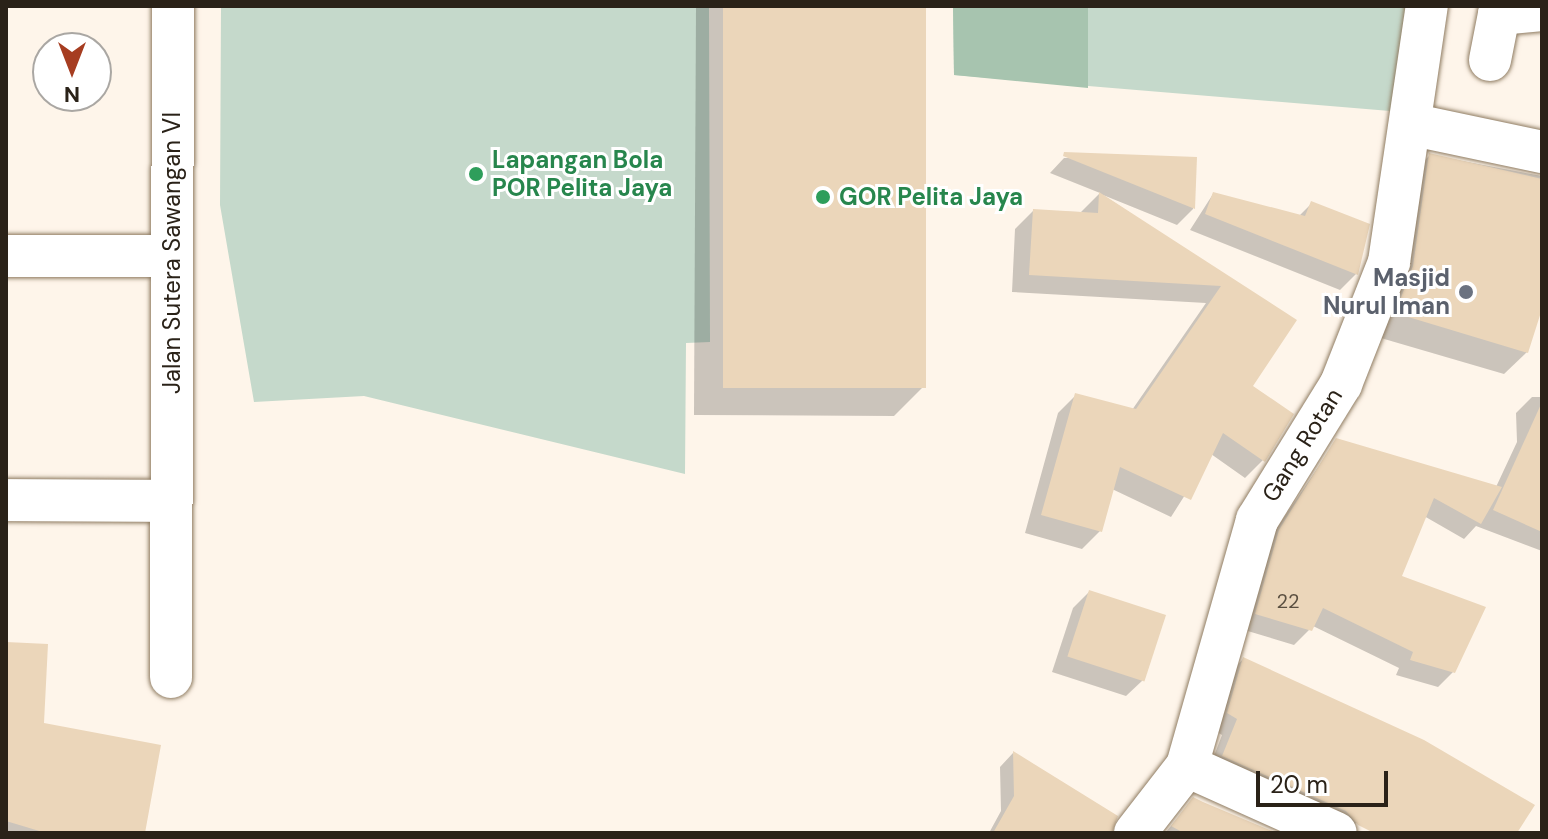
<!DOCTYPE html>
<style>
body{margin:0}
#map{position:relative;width:1548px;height:839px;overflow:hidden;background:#fef5ea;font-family:"DM Sans",sans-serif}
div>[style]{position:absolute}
.green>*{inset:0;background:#c5d9cb}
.forest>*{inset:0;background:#a7c4af}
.shadow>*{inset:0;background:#0003}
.building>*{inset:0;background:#ebd6ba;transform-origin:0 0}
.roads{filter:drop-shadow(0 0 2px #8f7c62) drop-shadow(0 0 2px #8f7c62)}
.minor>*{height:42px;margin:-21px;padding:0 21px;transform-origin:21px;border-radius:21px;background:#fff}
.dots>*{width:22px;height:22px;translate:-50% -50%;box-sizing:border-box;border:4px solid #fff;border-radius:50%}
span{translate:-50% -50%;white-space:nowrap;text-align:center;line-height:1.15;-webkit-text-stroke:6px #fff;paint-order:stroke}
.number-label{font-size:20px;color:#5a4f40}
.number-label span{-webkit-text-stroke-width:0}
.leisure-label{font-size:24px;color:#27864d;font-weight:700}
.left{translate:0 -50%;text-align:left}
.street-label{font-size:24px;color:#2a2218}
.worship-label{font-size:24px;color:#5b616d;font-weight:700}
.right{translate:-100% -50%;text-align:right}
.frame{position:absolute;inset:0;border:8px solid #2a2218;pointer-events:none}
.north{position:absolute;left:32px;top:32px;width:80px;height:80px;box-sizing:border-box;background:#fff;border:2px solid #aaa7a3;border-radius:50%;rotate:180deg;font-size:22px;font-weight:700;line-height:32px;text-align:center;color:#2a2218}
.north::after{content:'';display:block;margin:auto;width:28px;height:36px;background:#a63d21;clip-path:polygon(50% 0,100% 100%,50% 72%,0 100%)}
.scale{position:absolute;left:1256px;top:771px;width:132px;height:36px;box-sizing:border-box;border:4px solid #2a2218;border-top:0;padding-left:10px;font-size:24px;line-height:28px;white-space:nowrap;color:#2a2218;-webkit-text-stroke:6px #fff;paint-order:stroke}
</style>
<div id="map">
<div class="green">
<div style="clip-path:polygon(221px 6px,709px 6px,710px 342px,686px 343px,685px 474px,364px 396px,254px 402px,220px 205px)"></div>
<div style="clip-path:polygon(953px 6px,1422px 6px,1402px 112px,954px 75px)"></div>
</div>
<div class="forest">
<div style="clip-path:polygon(953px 6px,1088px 6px,1088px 88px,954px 75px)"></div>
</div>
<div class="shadow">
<div style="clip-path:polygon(696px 6px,924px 6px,922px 388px,894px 416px,694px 415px)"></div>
<div style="clip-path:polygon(1430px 155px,1542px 176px,1542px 302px,1527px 352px,1504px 374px,1374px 336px,1408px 177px)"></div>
<div style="clip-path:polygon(1064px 158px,1195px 159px,1193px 209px,1177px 225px,1103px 195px,1294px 321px,1251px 387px,1263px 460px,1245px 478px,1211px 454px,1171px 517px,1112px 489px,1100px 531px,1082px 549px,1025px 533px,1058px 413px,1076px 395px,1132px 410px,1206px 303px,1012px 292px,1015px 229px,1033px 211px,1081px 212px,1100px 193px,1050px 173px)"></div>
<div style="clip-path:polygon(1213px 194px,1298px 217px,1312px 203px,1356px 274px,1340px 290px,1190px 230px)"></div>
<div style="clip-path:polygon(1532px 397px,1542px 397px,1542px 551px,1476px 526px,1464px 539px,1424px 516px,1400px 577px,1453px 672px,1438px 687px,1396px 675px,1399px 668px,1313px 626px,1294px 645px,1241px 629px,1264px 547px,1336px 441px,1496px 487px,1517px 442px,1516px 413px)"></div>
<div style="clip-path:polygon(1089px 592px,1143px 680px,1126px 696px,1052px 672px,1073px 608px)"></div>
<div style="clip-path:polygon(6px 644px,42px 725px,143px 833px,6px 833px)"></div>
<div style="clip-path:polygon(1243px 659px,1514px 833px,1377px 833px,1357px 822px,1347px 833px,1208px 772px,1222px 735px,1212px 729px,1228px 675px)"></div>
<div style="clip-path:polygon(1013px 753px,1116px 817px,1112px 833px,989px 833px,1001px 811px,1000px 767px)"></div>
<div style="clip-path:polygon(1194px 799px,1272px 833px,1165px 833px)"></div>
</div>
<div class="building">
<div style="left:723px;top:6px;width:203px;height:382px"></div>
<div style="clip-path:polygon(1064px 152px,1197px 157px,1195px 209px,1063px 156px)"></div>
<div style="clip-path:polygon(1429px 153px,1542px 179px,1542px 309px,1528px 353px,1395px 313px,1413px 266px)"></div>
<div style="clip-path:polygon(1099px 192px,1297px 320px,1253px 386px,1294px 414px,1265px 462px,1223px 433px,1191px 500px,1120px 467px,1102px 532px,1041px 515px,1075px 393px,1136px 409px,1221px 286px,1029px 275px,1033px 209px,1098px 213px)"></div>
<div style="clip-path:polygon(1213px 192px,1305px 216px,1311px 201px,1370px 224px,1358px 275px,1205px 214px)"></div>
<div style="clip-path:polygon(1542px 402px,1542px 532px,1493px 510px)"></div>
<div style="clip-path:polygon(1336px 438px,1502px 487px,1481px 524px,1434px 498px,1402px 576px,1486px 607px,1455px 673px,1410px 660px,1413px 652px,1323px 608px,1312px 631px,1255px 614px,1279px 530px)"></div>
<div style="left:1089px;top:590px;width:81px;height:70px;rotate:18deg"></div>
<div style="clip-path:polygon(6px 642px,48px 644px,44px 723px,161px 745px,145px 833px,46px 833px,6px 821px)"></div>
<div style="clip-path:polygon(1243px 657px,1424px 740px,1535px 805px,1517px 833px,1374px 833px,1358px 825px,1346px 811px,1222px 756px,1237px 719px,1227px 713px)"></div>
<div style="clip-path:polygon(1013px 751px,1118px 816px,1112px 833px,993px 833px,1014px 796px)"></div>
<div style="clip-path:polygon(1193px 797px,1203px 802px,1277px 833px,1184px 833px,1171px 826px)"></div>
</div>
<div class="roads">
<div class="minor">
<div style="left:1490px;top:60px;width:47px;rotate:-78.9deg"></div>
<div style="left:1499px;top:14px;width:43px;rotate:-5.3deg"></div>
<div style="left:1414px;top:125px;width:131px;rotate:11.9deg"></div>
<div style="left:6px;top:256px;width:166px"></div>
<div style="left:6px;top:500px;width:165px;rotate:0.3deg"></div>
<div style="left:171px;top:677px;width:671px;rotate:-89.83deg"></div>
<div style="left:1187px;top:766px;width:163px;rotate:24.2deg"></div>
<div style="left:1135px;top:833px;width:85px;rotate:-52.2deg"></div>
<div style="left:1187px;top:766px;width:256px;rotate:-74.1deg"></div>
<div style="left:1257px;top:520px;width:160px;rotate:-58.3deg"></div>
<div style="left:1341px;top:384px;width:131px;rotate:-68.5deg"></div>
<div style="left:1389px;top:262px;width:259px;rotate:-81.6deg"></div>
</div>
</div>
<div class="dots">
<div style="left:476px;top:174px;background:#2e9e5b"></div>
<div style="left:823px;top:197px;background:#2e9e5b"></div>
<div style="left:1466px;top:292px;background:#6b7280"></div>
</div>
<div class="number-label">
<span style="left:1288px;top:601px">22</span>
</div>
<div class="leisure-label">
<span class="left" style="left:492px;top:174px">Lapangan Bola<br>POR Pelita Jaya</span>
<span class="left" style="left:839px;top:197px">GOR Pelita Jaya</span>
</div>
<div class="street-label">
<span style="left:172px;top:253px;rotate:-90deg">Jalan Sutera Sawangan VI</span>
<span style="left:1302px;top:445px;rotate:-58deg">Gang Rotan</span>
</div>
<div class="worship-label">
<span class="right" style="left:1450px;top:292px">Masjid<br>Nurul Iman</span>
</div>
<div class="frame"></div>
<div class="north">N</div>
<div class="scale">20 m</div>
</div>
